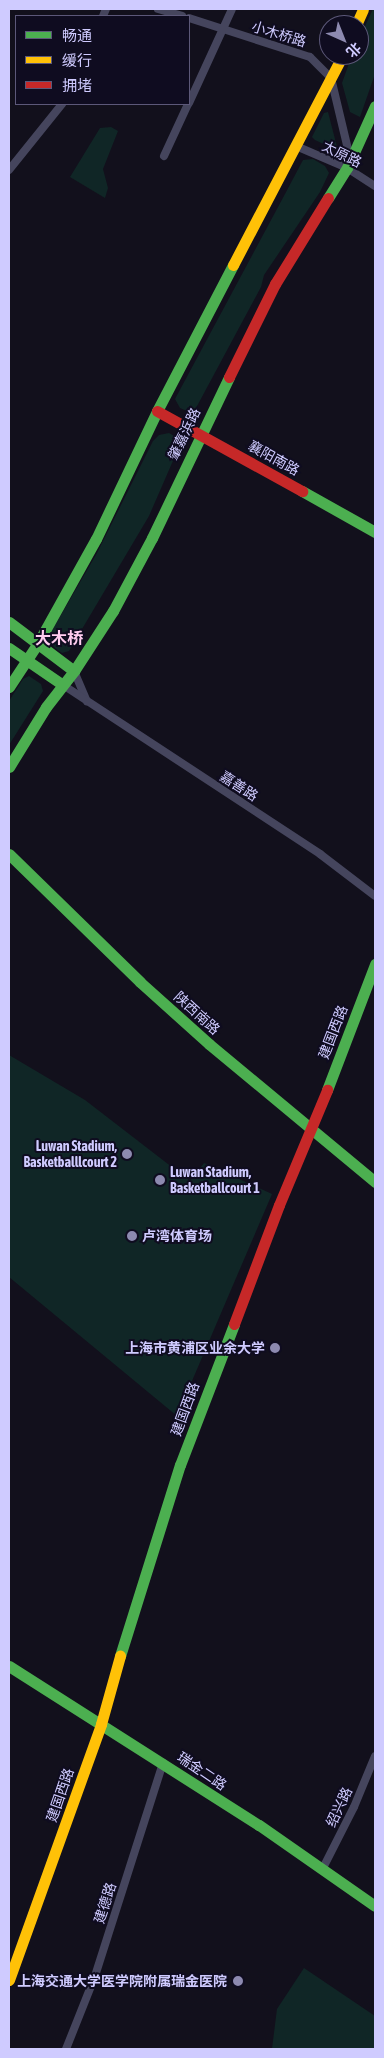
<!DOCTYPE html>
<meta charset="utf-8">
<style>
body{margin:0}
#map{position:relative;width:384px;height:2058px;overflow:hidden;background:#12101c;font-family:"Asap Condensed","Noto Sans SC",sans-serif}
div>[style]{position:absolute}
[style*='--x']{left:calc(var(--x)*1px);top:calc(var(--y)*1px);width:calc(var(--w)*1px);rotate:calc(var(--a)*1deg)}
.green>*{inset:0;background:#102626}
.street>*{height:8px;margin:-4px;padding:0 4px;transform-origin:4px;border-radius:4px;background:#45455d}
.fast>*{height:11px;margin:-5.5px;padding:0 5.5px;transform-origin:5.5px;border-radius:5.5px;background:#4caf50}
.slow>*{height:11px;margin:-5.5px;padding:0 5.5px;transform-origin:5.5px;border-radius:5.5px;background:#ffc107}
.jam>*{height:11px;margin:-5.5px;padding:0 5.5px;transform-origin:5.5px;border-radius:5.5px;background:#c62828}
.dots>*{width:14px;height:14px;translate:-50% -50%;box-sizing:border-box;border:2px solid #0f0c20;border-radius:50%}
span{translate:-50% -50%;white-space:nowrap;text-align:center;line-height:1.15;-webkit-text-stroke:4px #0f0c20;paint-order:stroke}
.street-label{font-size:14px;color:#cfcbff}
.poi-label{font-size:14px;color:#cfcbff;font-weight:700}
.right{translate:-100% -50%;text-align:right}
.left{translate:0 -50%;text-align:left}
.quarter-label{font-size:16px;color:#ffcdef;font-weight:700}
.frame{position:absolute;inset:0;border:10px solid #cfcbff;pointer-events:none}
.legend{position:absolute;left:15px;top:15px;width:175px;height:90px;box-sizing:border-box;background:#0f0c20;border:1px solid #5c5879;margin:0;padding:6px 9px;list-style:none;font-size:15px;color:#cfcbff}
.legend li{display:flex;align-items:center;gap:10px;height:25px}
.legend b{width:25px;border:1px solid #5c5879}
.north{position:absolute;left:319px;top:15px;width:50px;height:50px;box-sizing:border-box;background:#0f0c20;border:1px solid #5c5879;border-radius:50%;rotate:136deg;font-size:14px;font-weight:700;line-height:20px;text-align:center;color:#cfcbff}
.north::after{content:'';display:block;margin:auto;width:18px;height:22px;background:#8d8ab0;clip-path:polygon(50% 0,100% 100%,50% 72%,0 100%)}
</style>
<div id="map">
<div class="green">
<i style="clip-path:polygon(373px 9px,375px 9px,375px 74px,360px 117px,350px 112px,342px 83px,352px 55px,359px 55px,359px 39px)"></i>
<i style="clip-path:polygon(328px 112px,337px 147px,334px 149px,315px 140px,312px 137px,324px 113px)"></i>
<i style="clip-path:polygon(111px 127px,118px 131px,103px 169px,108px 188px,105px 198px,70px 177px,100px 128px)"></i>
<i style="clip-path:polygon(313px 159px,325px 166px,329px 173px,320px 192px,264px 275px,261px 287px,196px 408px,187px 411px,180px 408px,175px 399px,285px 194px,303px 160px)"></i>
<i style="clip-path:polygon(169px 433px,176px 437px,179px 447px,149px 516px,69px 651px,62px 653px,55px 648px,47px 639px,97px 553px,153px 441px,159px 435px)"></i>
<i style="clip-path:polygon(29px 676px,41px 684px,43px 691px,9px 745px,9px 701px,23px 679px)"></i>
<i style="clip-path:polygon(9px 1055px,85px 1100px,190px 1181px,204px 1163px,272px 1194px,177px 1416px,9px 1277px)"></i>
<i style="clip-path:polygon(304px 1968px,375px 2016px,375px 2049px,272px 2049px,277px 2009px)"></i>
</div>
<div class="street">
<i style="--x:158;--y:9;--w:25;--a:16"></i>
<i style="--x:103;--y:16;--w:8;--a:-67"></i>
<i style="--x:189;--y:18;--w:127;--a:17.9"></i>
<i style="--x:310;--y:57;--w:30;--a:45"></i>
<i style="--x:331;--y:78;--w:82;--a:76.6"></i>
<i style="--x:189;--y:103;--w:103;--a:-65.4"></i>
<i style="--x:296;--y:146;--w:56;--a:23.3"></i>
<i style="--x:347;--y:168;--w:33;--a:33"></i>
<i style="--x:164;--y:156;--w:57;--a:-65.2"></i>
<i style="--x:9;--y:170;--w:85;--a:-51.2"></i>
<i style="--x:74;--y:671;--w:33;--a:67"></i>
<i style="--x:63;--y:685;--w:308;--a:33.3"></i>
<i style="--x:320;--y:854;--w:69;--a:37.4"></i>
<i style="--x:323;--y:1868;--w:68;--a:-63.1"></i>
<i style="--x:354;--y:1807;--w:55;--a:-67.6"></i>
<i style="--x:66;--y:2049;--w:79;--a:-68.3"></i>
<i style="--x:95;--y:1976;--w:224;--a:-72.3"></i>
</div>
<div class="fast">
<i style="--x:328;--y:198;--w:36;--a:-58"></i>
<i style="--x:347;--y:168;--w:68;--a:-65.7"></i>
<i style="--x:302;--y:491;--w:84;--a:29.3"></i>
<i style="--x:9;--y:622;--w:81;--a:37"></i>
<i style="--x:9;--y:648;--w:65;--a:34.4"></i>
<i style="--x:9;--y:687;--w:53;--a:-56.6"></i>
<i style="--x:38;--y:643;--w:119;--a:-60.9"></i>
<i style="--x:96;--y:539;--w:142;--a:-64.5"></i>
<i style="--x:157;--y:411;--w:165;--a:-62.5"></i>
<i style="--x:9;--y:767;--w:70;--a:-58.3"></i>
<i style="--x:46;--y:707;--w:46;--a:-52.1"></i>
<i style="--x:74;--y:671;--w:72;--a:-57"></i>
<i style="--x:113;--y:611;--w:83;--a:-61.9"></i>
<i style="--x:152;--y:538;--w:178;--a:-64.4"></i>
<i style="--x:9;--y:854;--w:183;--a:44.3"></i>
<i style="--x:140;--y:982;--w:93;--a:41.9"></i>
<i style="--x:209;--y:1044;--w:216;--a:39.7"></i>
<i style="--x:327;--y:1090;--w:135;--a:-69.1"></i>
<i style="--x:120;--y:1656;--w:200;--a:-72.6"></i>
<i style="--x:180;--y:1465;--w:151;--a:-69"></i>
<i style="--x:9;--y:1666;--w:296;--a:32.5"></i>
<i style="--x:259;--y:1825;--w:141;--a:34.9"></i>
</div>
<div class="slow">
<i style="--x:356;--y:25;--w:17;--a:-66"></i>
<i style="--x:233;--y:265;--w:237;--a:-62.4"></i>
<i style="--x:9;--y:1980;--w:272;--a:-70.2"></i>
<i style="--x:101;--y:1724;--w:71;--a:-74.4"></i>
</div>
<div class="jam">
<i style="--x:229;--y:377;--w:104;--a:-63.7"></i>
<i style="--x:275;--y:284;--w:101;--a:-58.4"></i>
<i style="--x:157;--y:411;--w:166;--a:28.9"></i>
<i style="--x:234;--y:1324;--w:127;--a:-69.3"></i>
<i style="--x:279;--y:1205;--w:125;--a:-67.3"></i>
</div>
<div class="dots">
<i style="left:127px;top:1154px;background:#8d8ab0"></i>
<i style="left:160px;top:1180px;background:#8d8ab0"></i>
<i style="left:132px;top:1236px;background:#8d8ab0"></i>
<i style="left:275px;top:1348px;background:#8d8ab0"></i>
<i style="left:238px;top:1981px;background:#8d8ab0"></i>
</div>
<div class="street-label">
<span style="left:279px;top:34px;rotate:17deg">小木桥路</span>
<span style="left:342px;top:154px;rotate:26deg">太原路</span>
<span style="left:184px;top:434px;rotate:-64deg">肇嘉浜路</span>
<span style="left:274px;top:458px;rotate:29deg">襄阳南路</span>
<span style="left:239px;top:786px;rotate:33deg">嘉善路</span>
<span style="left:197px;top:1013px;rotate:42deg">陕西南路</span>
<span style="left:333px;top:1032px;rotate:-69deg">建国西路</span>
<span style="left:185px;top:1409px;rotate:-70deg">建国西路</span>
<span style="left:202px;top:1771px;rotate:34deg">瑞金二路</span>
<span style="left:60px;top:1795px;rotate:-71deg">建国西路</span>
<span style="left:339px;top:1807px;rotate:-65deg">绍兴路</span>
<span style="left:105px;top:1903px;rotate:-72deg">建德路</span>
</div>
<div class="poi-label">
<span class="right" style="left:117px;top:1154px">Luwan Stadium,<br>Basketballlcourt 2</span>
<span class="left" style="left:170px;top:1180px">Luwan Stadium,<br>Basketballcourt 1</span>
<span class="left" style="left:142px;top:1236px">卢湾体育场</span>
<span class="right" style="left:265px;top:1348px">上海市黄浦区业余大学</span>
<span class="right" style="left:227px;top:1981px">上海交通大学医学院附属瑞金医院</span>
</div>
<div class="quarter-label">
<span style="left:59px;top:638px">大木桥</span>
</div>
<div class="frame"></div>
<ul class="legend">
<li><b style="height:6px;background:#4caf50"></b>畅通</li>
<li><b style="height:6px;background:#ffc107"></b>缓行</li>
<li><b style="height:6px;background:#c62828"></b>拥堵</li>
</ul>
<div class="north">北</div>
</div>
